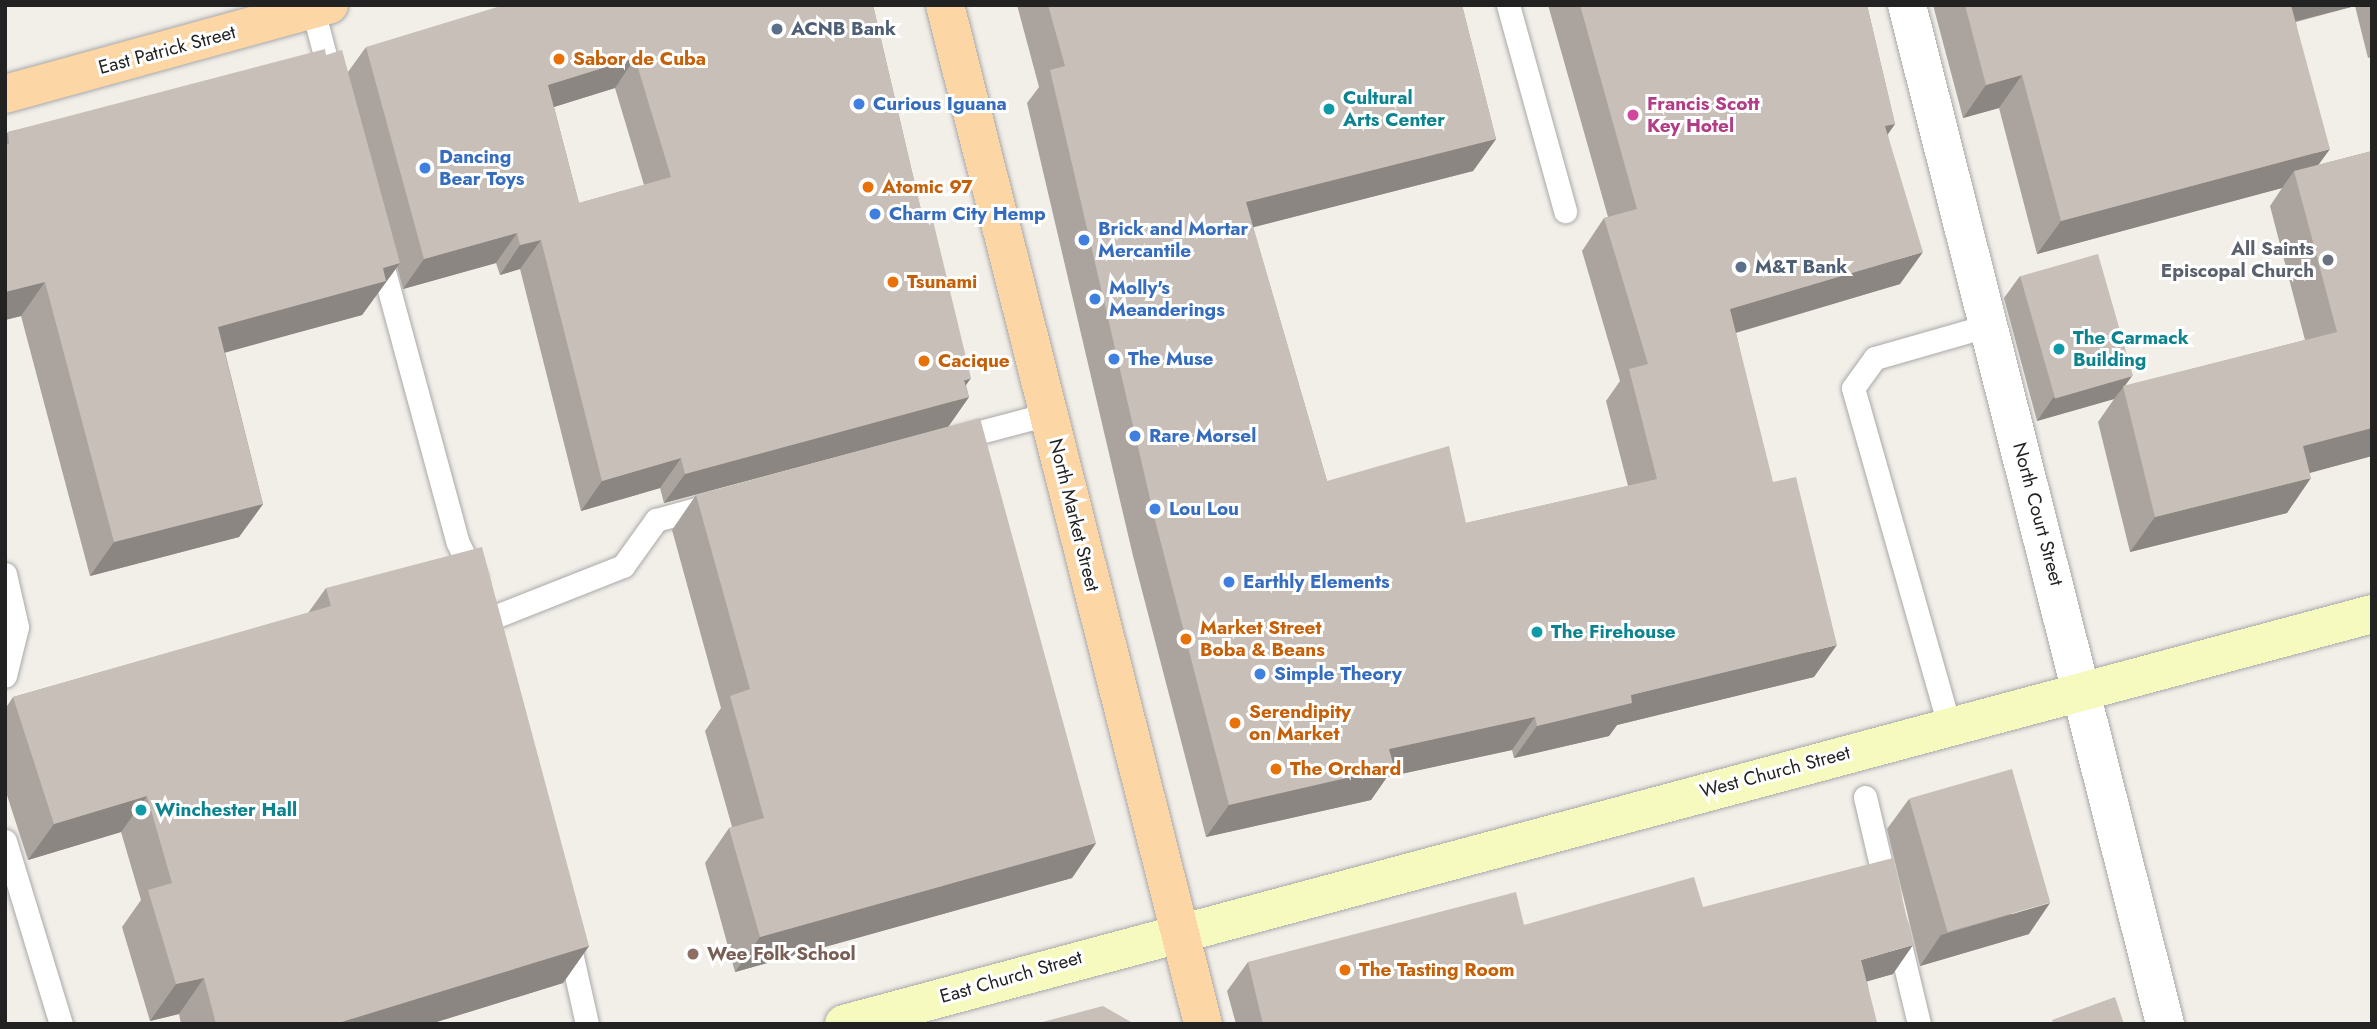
<!DOCTYPE html>
<style>
body{margin:0}
#map{position:relative;width:2377px;height:1029px;overflow:hidden;background:#f2efe9;font-family:Jost,sans-serif}
div>[style]{position:absolute}
[style*='--x']{left:calc(var(--x)*1px);top:calc(var(--y)*1px);width:calc(var(--w)*1px);rotate:calc(var(--a)*1deg)}
.roads{filter:drop-shadow(0 0 2px #a9a9a9) drop-shadow(0 0 2px #a9a9a9)}
.lane>*{height:23px;margin:-11.5px;padding:0 11.5px;transform-origin:11.5px;border-radius:11.5px;background:#fff}
.street>*{height:38px;margin:-19px;padding:0 19px;transform-origin:19px;border-radius:19px;background:#fff}
.secondary>*{height:38px;margin:-19px;padding:0 19px;transform-origin:19px;border-radius:19px;background:#f7fabf}
.primary>*{height:38px;margin:-19px;padding:0 19px;transform-origin:19px;border-radius:19px;background:#fcd6a4}
.wall>*{inset:0;background:#aba49e}
.shaded-wall>*{inset:0;background:#8b8681}
.building>*{inset:0;background:#c7bfb8;transform-origin:0 0}
.dots>*{width:19px;height:19px;translate:-50% -50%;box-sizing:border-box;border:4px solid #fff;border-radius:50%}
span{translate:-50% -50%;white-space:nowrap;text-align:center;line-height:1.15;-webkit-text-stroke:6px #fff;paint-order:stroke}
.service-label{font-size:19px;color:#4e5e75;font-weight:700}
.left{translate:0 -50%;text-align:left}
.street-label{font-size:19px;color:#222}
.food-label{font-size:19px;color:#c56008;font-weight:700}
.culture-label{font-size:19px;color:#0d838f;font-weight:700}
.shop-label{font-size:19px;color:#366cbe;font-weight:700}
.hotel-label{font-size:19px;color:#b23c85;font-weight:700}
.worship-label{font-size:19px;color:#5b616d;font-weight:700}
.right{translate:-100% -50%;text-align:right}
.education-label{font-size:19px;color:#785e54;font-weight:700}
.frame{position:absolute;inset:0;border:7px solid #222;pointer-events:none}
</style>
<div id="map">
<div class="roads">
<div class="lane">
<i style="--x:1508;--y:5;--w:214;--a:74.5"></i>
<i style="--x:313;--y:10;--w:70;--a:75.2"></i>
<i style="--x:379;--y:253;--w:298;--a:74.8"></i>
<i style="--x:457;--y:541;--w:41;--a:64.1"></i>
<i style="--x:954;--y:439;--w:97;--a:-14.9"></i>
<i style="--x:5;--y:574;--w:54;--a:77.2"></i>
<i style="--x:17;--y:627;--w:50;--a:103.8"></i>
<i style="--x:494;--y:617;--w:139;--a:-21.6"></i>
<i style="--x:623;--y:566;--w:57;--a:-54.3"></i>
<i style="--x:656;--y:520;--w:60;--a:-15.4"></i>
<i style="--x:1949;--y:725;--w:350;--a:-105.9"></i>
<i style="--x:1853;--y:388;--w:37;--a:-54"></i>
<i style="--x:1875;--y:358;--w:120;--a:-16"></i>
<i style="--x:1865;--y:797;--w:97;--a:76.8"></i>
<i style="--x:5;--y:841;--w:191;--a:73"></i>
<i style="--x:1896;--y:928;--w:99;--a:76.5"></i>
<i style="--x:568;--y:939;--w:87;--a:77.4"></i>
</div>
<div class="street">
<i style="--x:1907;--y:5;--w:1051;--a:75.79"></i>
</div>
<div class="secondary">
<i style="--x:844;--y:1024;--w:1582;--a:-15.02"></i>
</div>
<div class="primary">
<i style="--x:945;--y:5;--w:1051;--a:75.79"></i>
<i style="--x:5;--y:94;--w:336;--a:-15.4"></i>
</div>
</div>
<div class="wall">
<i style="clip-path:polygon(evenodd,873px 5px,921px 210px,969px 397px,948px 427px,664px 503px,660px 488px,581px 511px,520px 269px,500px 275px,496px 263px,403px 289px,397px 267px,362px 315px,225px 352px,263px 504px,239px 537px,90px 576px,21px 316px,5px 320px,5px 136px,8px 132px,326px 55px,348px 72px,366px 47px,873px 5px,615px 88px,644px 185px,579px 203px,554px 107px,615px 88px)"></i>
<i style="clip-path:polygon(1017px 5px,1462px 5px,1496px 139px,1473px 171px,1253px 227px,1327px 481px,1466px 523px,1628px 486px,1606px 401px,1620px 381px,1582px 251px,1604px 218px,1608px 217px,1548px 5px,1867px 5px,1895px 124px,1888px 134px,1900px 284px,1736px 333px,1814px 677px,1617px 725px,1609px 736px,1514px 758px,1512px 750px,1387px 777px,1371px 800px,1206px 837px,1133px 556px,1027px 103px,1039px 87px)"></i>
<i style="clip-path:polygon(1933px 5px,2372px 5px,2372px 57px,2368px 58px,2355px 6px,2296px 22px,2318px 165px,2372px 151px,2372px 456px,2310px 473px,2287px 513px,2130px 552px,2098px 422px,2114px 399px,2037px 421px,2004px 298px,2020px 276px,2132px 376px,2125px 386px,2305px 340px,2270px 206px,2282px 188px,2037px 254px,1999px 108px,1963px 118px)"></i>
<i style="clip-path:polygon(696px 495px,1096px 843px,1072px 878px,735px 972px,705px 863px,729px 828px,732px 827px,705px 731px,721px 708px,672px 530px)"></i>
<i style="clip-path:polygon(326px 588px,589px 946px,563px 983px,430px 1024px,181px 1024px,179px 1014px,150px 1021px,122px 927px,141px 900px,121px 832px,28px 860px,5px 789px,5px 709px,13px 697px,308px 613px)"></i>
<i style="clip-path:polygon(1909px 799px,2029px 934px,1920px 966px,1887px 829px)"></i>
<i style="clip-path:polygon(1703px 907px,1893px 974px,1867px 981px,1875px 1024px,1236px 1024px,1227px 991px,1248px 962px,1524px 925px)"></i>
</div>
<div class="shaded-wall">
<i style="clip-path:polygon(2282px 5px,2356px 5px,2355px 6px,2265px 29px)"></i>
<i style="clip-path:polygon(635px 58px,615px 88px,528px 115px,548px 85px)"></i>
<i style="clip-path:polygon(2022px 75px,1999px 108px,1963px 118px,1986px 85px)"></i>
<i style="clip-path:polygon(1895px 124px,1872px 156px,1885px 126px)"></i>
<i style="clip-path:polygon(1496px 139px,1473px 171px,1223px 235px,1246px 202px)"></i>
<i style="clip-path:polygon(2330px 149px,2306px 182px,2294px 171px,2282px 188px,2037px 254px,2061px 221px)"></i>
<i style="clip-path:polygon(517px 233px,496px 263px,403px 289px,424px 259px)"></i>
<i style="clip-path:polygon(541px 240px,520px 269px,500px 275px,520px 245px)"></i>
<i style="clip-path:polygon(1923px 252px,1900px 284px,1707px 341px,1730px 309px)"></i>
<i style="clip-path:polygon(400px 263px,362px 315px,195px 361px,218px 327px,383px 268px)"></i>
<i style="clip-path:polygon(45px 282px,21px 316px,5px 320px,5px 292px)"></i>
<i style="clip-path:polygon(2132px 376px,2114px 399px,2037px 421px,2053px 398px)"></i>
<i style="clip-path:polygon(971px 378px,955px 401px,969px 397px,948px 427px,664px 503px,685px 474px)"></i>
<i style="clip-path:polygon(2372px 428px,2372px 456px,2279px 481px,2303px 446px)"></i>
<i style="clip-path:polygon(681px 458px,660px 488px,581px 511px,602px 481px)"></i>
<i style="clip-path:polygon(2311px 478px,2287px 513px,2130px 552px,2155px 517px)"></i>
<i style="clip-path:polygon(263px 504px,239px 537px,90px 576px,114px 542px)"></i>
<i style="clip-path:polygon(1837px 645px,1814px 677px,1617px 725px,1609px 736px,1514px 758px,1537px 726px,1631px 695px)"></i>
<i style="clip-path:polygon(1535px 717px,1512px 750px,1387px 777px,1371px 800px,1206px 837px,1229px 805px,1389px 749px)"></i>
<i style="clip-path:polygon(147px 796px,121px 832px,28px 860px,54px 824px)"></i>
<i style="clip-path:polygon(1096px 843px,1072px 878px,735px 972px,760px 937px)"></i>
<i style="clip-path:polygon(2050px 903px,2029px 934px,1920px 966px,1941px 935px)"></i>
<i style="clip-path:polygon(1913px 945px,1893px 974px,1841px 989px,1861px 960px)"></i>
<i style="clip-path:polygon(589px 946px,563px 983px,430px 1024px,335px 1024px)"></i>
<i style="clip-path:polygon(204px 978px,179px 1014px,150px 1021px,176px 984px)"></i>
</div>
<div class="building">
<i style="clip-path:polygon(evenodd,504px 5px,873px 5px,921px 210px,930px 208px,971px 378px,964px 380px,969px 397px,685px 474px,681px 458px,602px 481px,541px 240px,520px 245px,517px 233px,424px 259px,366px 47px,504px 5px,635px 58px,671px 177px,579px 203px,548px 85px,635px 58px)"></i>
<i style="clip-path:polygon(1048px 5px,1462px 5px,1496px 139px,1246px 202px,1327px 481px,1449px 446px,1466px 523px,1657px 479px,1629px 369px,1648px 364px,1604px 218px,1637px 209px,1580px 5px,1867px 5px,1895px 124px,1885px 126px,1923px 252px,1730px 309px,1773px 482px,1796px 477px,1837px 645px,1631px 695px,1632px 703px,1537px 726px,1535px 717px,1389px 749px,1394px 767px,1229px 805px,1156px 524px,1050px 70px,1065px 66px)"></i>
<i style="clip-path:polygon(1965px 5px,2291px 5px,2330px 149px,2061px 221px,2022px 75px,1986px 85px)"></i>
<i style="clip-path:polygon(325px 49px,326px 55px,342px 50px,400px 263px,383px 268px,386px 281px,218px 327px,263px 504px,114px 542px,45px 282px,5px 292px,5px 145px,9px 144px,8px 132px)"></i>
<i style="clip-path:polygon(2372px 151px,2372px 428px,2303px 446px,2311px 478px,2155px 517px,2123px 386px,2337px 332px,2294px 171px)"></i>
<i style="left:2098px;top:254px;width:127px;height:81px;rotate:74deg"></i>
<i style="clip-path:polygon(980px 418px,1096px 843px,760px 937px,729px 828px,764px 818px,730px 696px,750px 689px,696px 495px)"></i>
<i style="clip-path:polygon(482px 547px,589px 946px,335px 1024px,216px 1024px,204px 978px,176px 984px,148px 890px,172px 883px,147px 796px,54px 824px,13px 697px,331px 606px,326px 588px)"></i>
<i style="left:2012px;top:769px;width:139px;height:107px;rotate:74deg"></i>
<i style="clip-path:polygon(1893px 858px,1913px 945px,1861px 960px,1877px 1022px,1868px 1024px,1263px 1024px,1248px 962px,1516px 892px,1524px 925px,1694px 877px,1703px 907px)"></i>
<i style="clip-path:polygon(2115px 997px,2124px 1024px,2054px 1024px,2052px 1020px)"></i>
<i style="clip-path:polygon(1103px 1006px,1131px 1022px,1132px 1024px,1035px 1024px)"></i>
</div>
<div class="dots">
<i style="left:777px;top:29px;background:#5c6f8a"></i>
<i style="left:559px;top:59px;background:#e8710a"></i>
<i style="left:859px;top:104px;background:#3f7fe0"></i>
<i style="left:1329px;top:109px;background:#0f9aa8"></i>
<i style="left:1633px;top:115px;background:#d1479c"></i>
<i style="left:425px;top:168px;background:#3f7fe0"></i>
<i style="left:868px;top:187px;background:#e8710a"></i>
<i style="left:875px;top:214px;background:#3f7fe0"></i>
<i style="left:1084px;top:240px;background:#3f7fe0"></i>
<i style="left:2328px;top:260px;background:#6b7280"></i>
<i style="left:1741px;top:267px;background:#5c6f8a"></i>
<i style="left:893px;top:282px;background:#e8710a"></i>
<i style="left:1095px;top:299px;background:#3f7fe0"></i>
<i style="left:2059px;top:349px;background:#0f9aa8"></i>
<i style="left:1114px;top:359px;background:#3f7fe0"></i>
<i style="left:924px;top:361px;background:#e8710a"></i>
<i style="left:1135px;top:436px;background:#3f7fe0"></i>
<i style="left:1155px;top:509px;background:#3f7fe0"></i>
<i style="left:1229px;top:582px;background:#3f7fe0"></i>
<i style="left:1537px;top:632px;background:#0f9aa8"></i>
<i style="left:1186px;top:639px;background:#e8710a"></i>
<i style="left:1260px;top:674px;background:#3f7fe0"></i>
<i style="left:1235px;top:723px;background:#e8710a"></i>
<i style="left:1276px;top:769px;background:#e8710a"></i>
<i style="left:141px;top:810px;background:#0f9aa8"></i>
<i style="left:693px;top:954px;background:#8d6e63"></i>
<i style="left:1345px;top:970px;background:#e8710a"></i>
</div>
<div class="service-label">
<span class="left" style="left:791px;top:29px">ACNB Bank</span>
<span class="left" style="left:1755px;top:267px">M&amp;T Bank</span>
</div>
<div class="street-label">
<span style="left:167px;top:50px;rotate:-15deg">East Patrick Street</span>
<span style="left:2038px;top:514px;rotate:75deg">North Court Street</span>
<span style="left:1074px;top:515px;rotate:76deg">North Market Street</span>
<span style="left:1775px;top:772px;rotate:-15deg">West Church Street</span>
<span style="left:1011px;top:977px;rotate:-16deg">East Church Street</span>
</div>
<div class="food-label">
<span class="left" style="left:573px;top:59px">Sabor de Cuba</span>
<span class="left" style="left:882px;top:187px">Atomic 97</span>
<span class="left" style="left:907px;top:282px">Tsunami</span>
<span class="left" style="left:938px;top:361px">Cacique</span>
<span class="left" style="left:1200px;top:639px">Market Street<br>Boba &amp; Beans</span>
<span class="left" style="left:1249px;top:723px">Serendipity<br>on Market</span>
<span class="left" style="left:1290px;top:769px">The Orchard</span>
<span class="left" style="left:1359px;top:970px">The Tasting Room</span>
</div>
<div class="culture-label">
<span class="left" style="left:1343px;top:109px">Cultural<br>Arts Center</span>
<span class="left" style="left:2073px;top:349px">The Carmack<br>Building</span>
<span class="left" style="left:1551px;top:632px">The Firehouse</span>
<span class="left" style="left:155px;top:810px">Winchester Hall</span>
</div>
<div class="shop-label">
<span class="left" style="left:873px;top:104px">Curious Iguana</span>
<span class="left" style="left:439px;top:168px">Dancing<br>Bear Toys</span>
<span class="left" style="left:889px;top:214px">Charm City Hemp</span>
<span class="left" style="left:1098px;top:240px">Brick and Mortar<br>Mercantile</span>
<span class="left" style="left:1109px;top:299px">Molly's<br>Meanderings</span>
<span class="left" style="left:1128px;top:359px">The Muse</span>
<span class="left" style="left:1149px;top:436px">Rare Morsel</span>
<span class="left" style="left:1169px;top:509px">Lou Lou</span>
<span class="left" style="left:1243px;top:582px">Earthly Elements</span>
<span class="left" style="left:1274px;top:674px">Simple Theory</span>
</div>
<div class="hotel-label">
<span class="left" style="left:1647px;top:115px">Francis Scott<br>Key Hotel</span>
</div>
<div class="worship-label">
<span class="right" style="left:2314px;top:260px">All Saints<br>Episcopal Church</span>
</div>
<div class="education-label">
<span class="left" style="left:707px;top:954px">Wee Folk School</span>
</div>
<div class="frame"></div>
</div>
